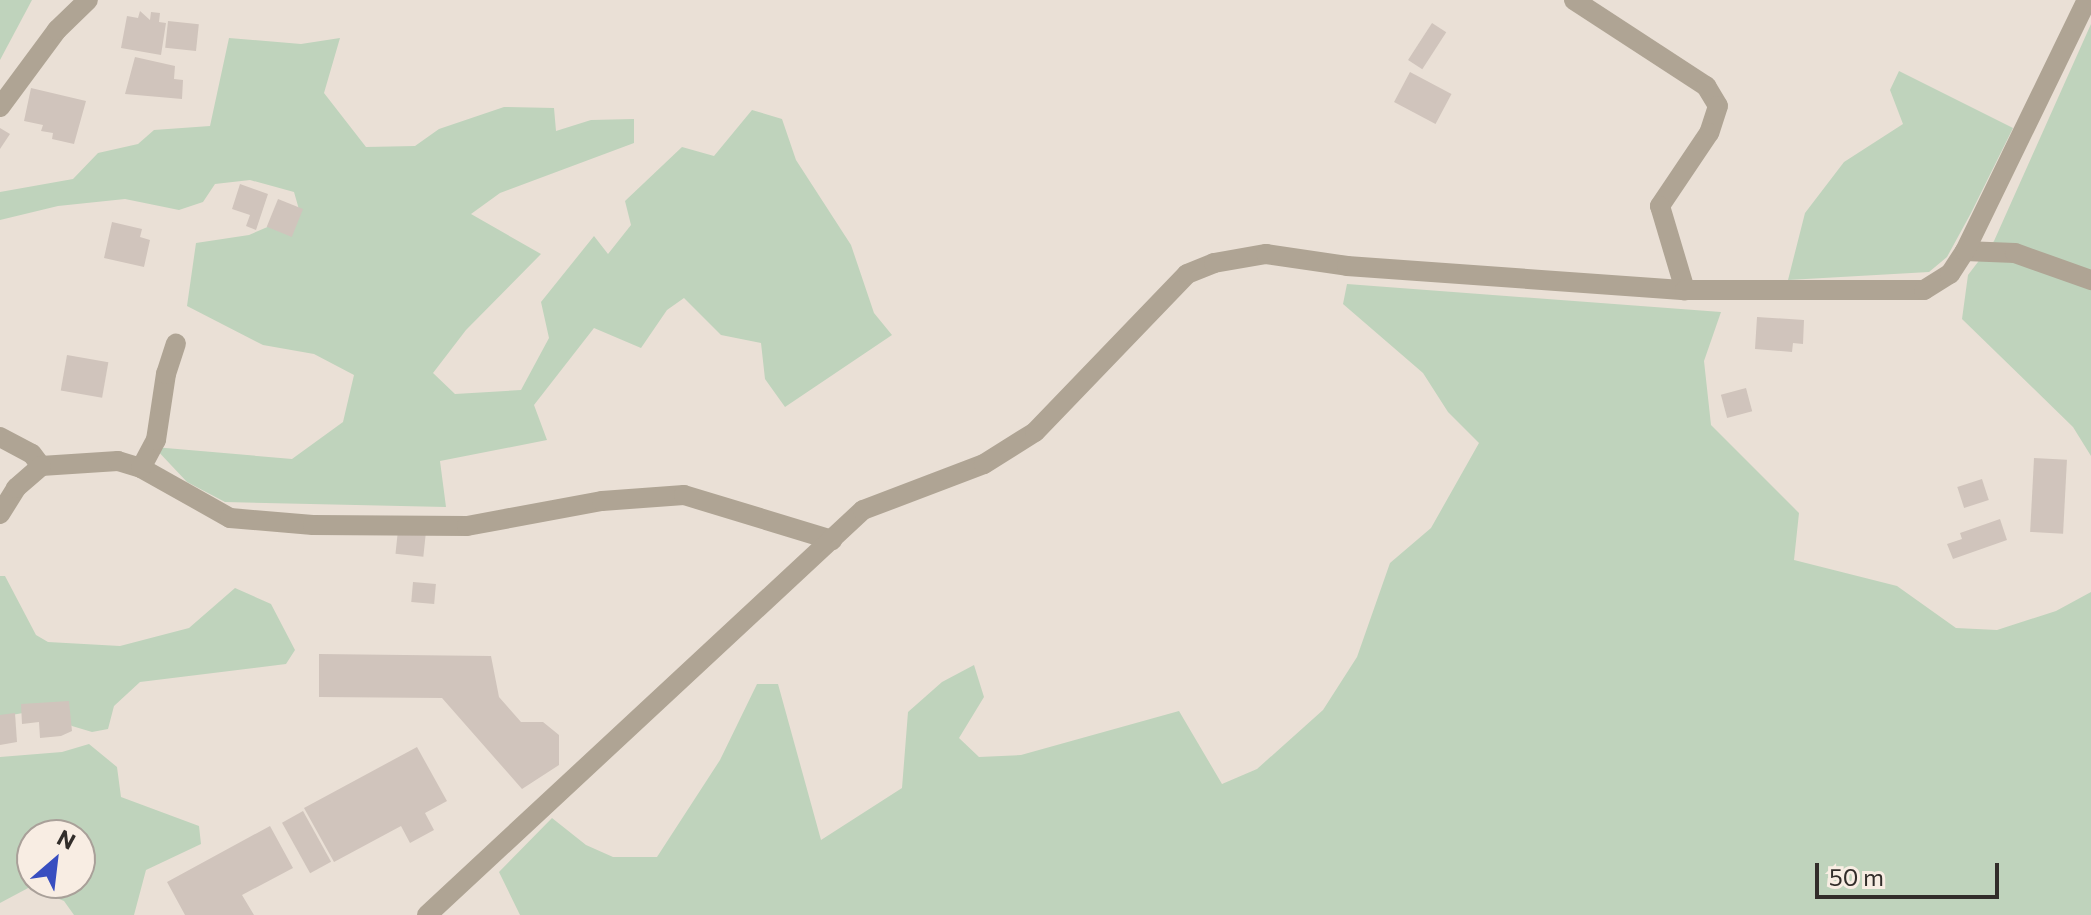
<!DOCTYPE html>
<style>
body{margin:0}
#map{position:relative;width:2091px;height:915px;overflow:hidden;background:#eae0d6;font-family:Commissioner,sans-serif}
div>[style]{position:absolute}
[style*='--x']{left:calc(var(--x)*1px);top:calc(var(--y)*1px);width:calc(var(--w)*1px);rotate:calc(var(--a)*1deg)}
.green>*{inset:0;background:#bfd3bc}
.building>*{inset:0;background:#d0c4bc;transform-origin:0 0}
.street>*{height:20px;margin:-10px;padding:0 10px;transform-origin:10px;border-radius:10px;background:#afa494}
span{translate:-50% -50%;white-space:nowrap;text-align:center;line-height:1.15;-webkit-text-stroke:8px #f8ede3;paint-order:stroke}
.north{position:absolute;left:16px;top:819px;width:80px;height:80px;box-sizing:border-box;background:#f8ede3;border:2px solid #a9a099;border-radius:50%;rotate:28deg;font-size:22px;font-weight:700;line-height:32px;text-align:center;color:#322d2a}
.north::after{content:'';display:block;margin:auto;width:28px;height:36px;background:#384ec0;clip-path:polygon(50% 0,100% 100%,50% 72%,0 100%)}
.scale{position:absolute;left:1815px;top:863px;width:184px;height:36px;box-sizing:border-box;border:4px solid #322d2a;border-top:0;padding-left:10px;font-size:24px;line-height:28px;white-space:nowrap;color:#322d2a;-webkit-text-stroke:6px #f8ede3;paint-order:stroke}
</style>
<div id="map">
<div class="green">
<i style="clip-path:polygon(0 0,32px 0,0 60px)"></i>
<i style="clip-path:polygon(2091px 24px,2091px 456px,2073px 427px,1962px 319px,1968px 275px,1994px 241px)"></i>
<i style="clip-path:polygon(229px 38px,301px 44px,340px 38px,324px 93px,366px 147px,415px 146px,439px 129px,504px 107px,554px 108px,556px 131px,591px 120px,634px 119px,634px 143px,500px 193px,471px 214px,541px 254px,466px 330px,433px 373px,455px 394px,521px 390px,549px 338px,541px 302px,594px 236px,608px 254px,631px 225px,625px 201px,682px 147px,714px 156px,752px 110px,782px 119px,796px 160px,851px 245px,874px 313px,892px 335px,785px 407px,765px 379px,761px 343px,721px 335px,684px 298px,667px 310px,641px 348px,594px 328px,534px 405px,547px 440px,440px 461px,446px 507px,225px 502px,187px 482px,154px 447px,292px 459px,343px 422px,354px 375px,314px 354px,263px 345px,187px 306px,196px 243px,249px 235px,300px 213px,294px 192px,250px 180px,215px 184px,203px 202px,179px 210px,125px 199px,58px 206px,0 220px,0 192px,73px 179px,98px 153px,138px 144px,154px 130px,210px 126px)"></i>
<i style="clip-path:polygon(1899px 71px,2013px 128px,1971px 213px,1947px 257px,1929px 272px,1788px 280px,1805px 213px,1844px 162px,1903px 124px,1890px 90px)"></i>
<i style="clip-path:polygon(1347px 284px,1721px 312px,1704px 361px,1711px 425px,1799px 513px,1794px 560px,1897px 586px,1956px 628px,1997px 630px,2056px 611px,2091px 592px,2091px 915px,520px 915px,499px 872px,552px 818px,586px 845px,613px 857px,657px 857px,720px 760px,757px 684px,778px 684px,821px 840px,902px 788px,908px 712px,942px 682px,974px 665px,984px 697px,959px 738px,979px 757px,1021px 755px,1179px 711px,1222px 784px,1257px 769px,1323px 710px,1357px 657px,1390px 563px,1431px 528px,1479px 443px,1448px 412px,1423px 373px,1343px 304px)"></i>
<i style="clip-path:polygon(0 576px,5px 576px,36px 635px,48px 642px,120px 646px,189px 628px,235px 588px,271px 604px,295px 650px,286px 664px,140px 682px,114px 706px,108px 729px,92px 732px,72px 726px,46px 709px,0 717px)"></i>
<i style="clip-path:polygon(evenodd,89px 744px,117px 767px,121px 797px,199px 826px,201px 844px,146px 870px,134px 915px,74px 915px,64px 901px,30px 887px,0 903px,0 757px,62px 752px,89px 744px,32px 835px,80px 835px,80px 883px,32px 883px,32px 835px)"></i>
</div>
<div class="building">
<i style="clip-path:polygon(140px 11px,150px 20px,151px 12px,160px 13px,159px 22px,166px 23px,161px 55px,121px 48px,127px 16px,138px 18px)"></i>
<i style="left:168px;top:21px;width:31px;height:27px;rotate:6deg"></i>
<i style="left:1432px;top:23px;width:17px;height:44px;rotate:33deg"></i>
<i style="clip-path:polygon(135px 57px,175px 66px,174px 79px,183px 80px,182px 99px,125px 94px)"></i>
<i style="left:1410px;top:72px;width:47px;height:34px;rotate:28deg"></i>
<i style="clip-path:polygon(31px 88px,86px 101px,74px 144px,52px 139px,53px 133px,41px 131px,43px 125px,24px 121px)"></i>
<i style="clip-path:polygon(0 128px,10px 134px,0 149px)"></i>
<i style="clip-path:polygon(240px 184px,268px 194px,256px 230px,246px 226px,250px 215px,232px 209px)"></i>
<i style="left:278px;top:199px;width:27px;height:30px;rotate:22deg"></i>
<i style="clip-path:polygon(112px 222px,142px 229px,140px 237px,150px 240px,144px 267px,104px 258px)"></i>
<i style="clip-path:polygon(1757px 317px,1804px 320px,1803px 344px,1793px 343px,1792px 352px,1755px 349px)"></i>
<i style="left:67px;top:355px;width:42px;height:36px;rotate:10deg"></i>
<i style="left:1746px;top:388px;width:24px;height:26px;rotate:75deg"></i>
<i style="left:2034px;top:458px;width:33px;height:74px;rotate:3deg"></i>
<i style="left:1982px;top:479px;width:22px;height:26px;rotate:72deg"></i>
<i style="clip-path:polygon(2000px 519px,2007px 540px,1953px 559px,1947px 544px,1962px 539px,1960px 533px)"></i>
<i style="left:398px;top:530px;width:28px;height:24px;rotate:6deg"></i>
<i style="left:413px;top:582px;width:23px;height:20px;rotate:5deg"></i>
<i style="clip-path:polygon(319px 654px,491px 656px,499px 697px,521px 722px,543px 722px,559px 735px,559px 765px,522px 789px,442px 698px,319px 697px)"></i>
<i style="clip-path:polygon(69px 701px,72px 731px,61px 736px,40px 738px,39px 722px,22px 724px,21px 704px)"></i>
<i style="clip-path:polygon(15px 713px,17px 742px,0 745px,0 715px)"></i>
<i style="clip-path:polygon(417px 747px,447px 801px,425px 813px,434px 830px,410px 843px,401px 826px,334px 862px,304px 808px)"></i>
<i style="left:303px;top:811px;width:58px;height:24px;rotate:61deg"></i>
<i style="clip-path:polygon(270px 826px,293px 868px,242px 895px,254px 915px,185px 915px,167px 882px)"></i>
</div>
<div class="street">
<i style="--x:1574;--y:0;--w:158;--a:33.1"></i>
<i style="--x:1706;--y:86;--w:23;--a:59"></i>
<i style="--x:1718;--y:106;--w:28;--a:108"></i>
<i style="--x:1709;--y:133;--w:88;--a:123.9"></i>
<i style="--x:1660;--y:206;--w:88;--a:73.4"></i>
<i style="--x:0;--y:107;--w:96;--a:-53.5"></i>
<i style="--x:57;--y:30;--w:43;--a:-44.1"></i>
<i style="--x:1965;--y:251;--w:50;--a:2.3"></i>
<i style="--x:2015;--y:253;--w:81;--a:19.6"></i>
<i style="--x:0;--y:437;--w:36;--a:28"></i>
<i style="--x:32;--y:454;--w:15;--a:53"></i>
<i style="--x:41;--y:466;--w:77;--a:-3.7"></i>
<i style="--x:118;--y:461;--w:24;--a:17"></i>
<i style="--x:141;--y:468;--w:102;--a:29.3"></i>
<i style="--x:230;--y:518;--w:83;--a:4.8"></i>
<i style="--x:313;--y:525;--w:154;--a:0.4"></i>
<i style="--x:467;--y:526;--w:137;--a:-10.5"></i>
<i style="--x:602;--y:501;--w:82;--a:-4.2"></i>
<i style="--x:684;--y:495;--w:155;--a:16.9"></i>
<i style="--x:141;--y:468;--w:32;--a:-62"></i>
<i style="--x:156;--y:440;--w:67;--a:-81.4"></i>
<i style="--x:166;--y:374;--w:32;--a:-72"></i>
<i style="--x:0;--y:514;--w:31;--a:-58"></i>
<i style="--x:16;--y:488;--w:33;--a:-41"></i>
<i style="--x:427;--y:915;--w:595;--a:-42.89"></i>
<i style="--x:863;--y:510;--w:129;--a:-20.8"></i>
<i style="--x:984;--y:464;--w:60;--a:-32.1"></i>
<i style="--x:1035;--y:432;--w:219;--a:-46.1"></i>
<i style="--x:1187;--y:274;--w:29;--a:-22"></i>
<i style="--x:1214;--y:263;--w:53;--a:-9.8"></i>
<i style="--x:1266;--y:254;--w:82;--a:8.4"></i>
<i style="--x:1347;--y:266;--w:339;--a:4.1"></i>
<i style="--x:1685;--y:290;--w:239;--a:0"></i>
<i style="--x:1924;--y:290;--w:31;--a:-32"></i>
<i style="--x:1950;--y:274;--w:27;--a:-57"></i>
<i style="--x:1965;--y:251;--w:279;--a:-64.1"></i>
</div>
<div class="north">N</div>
<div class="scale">50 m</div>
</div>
